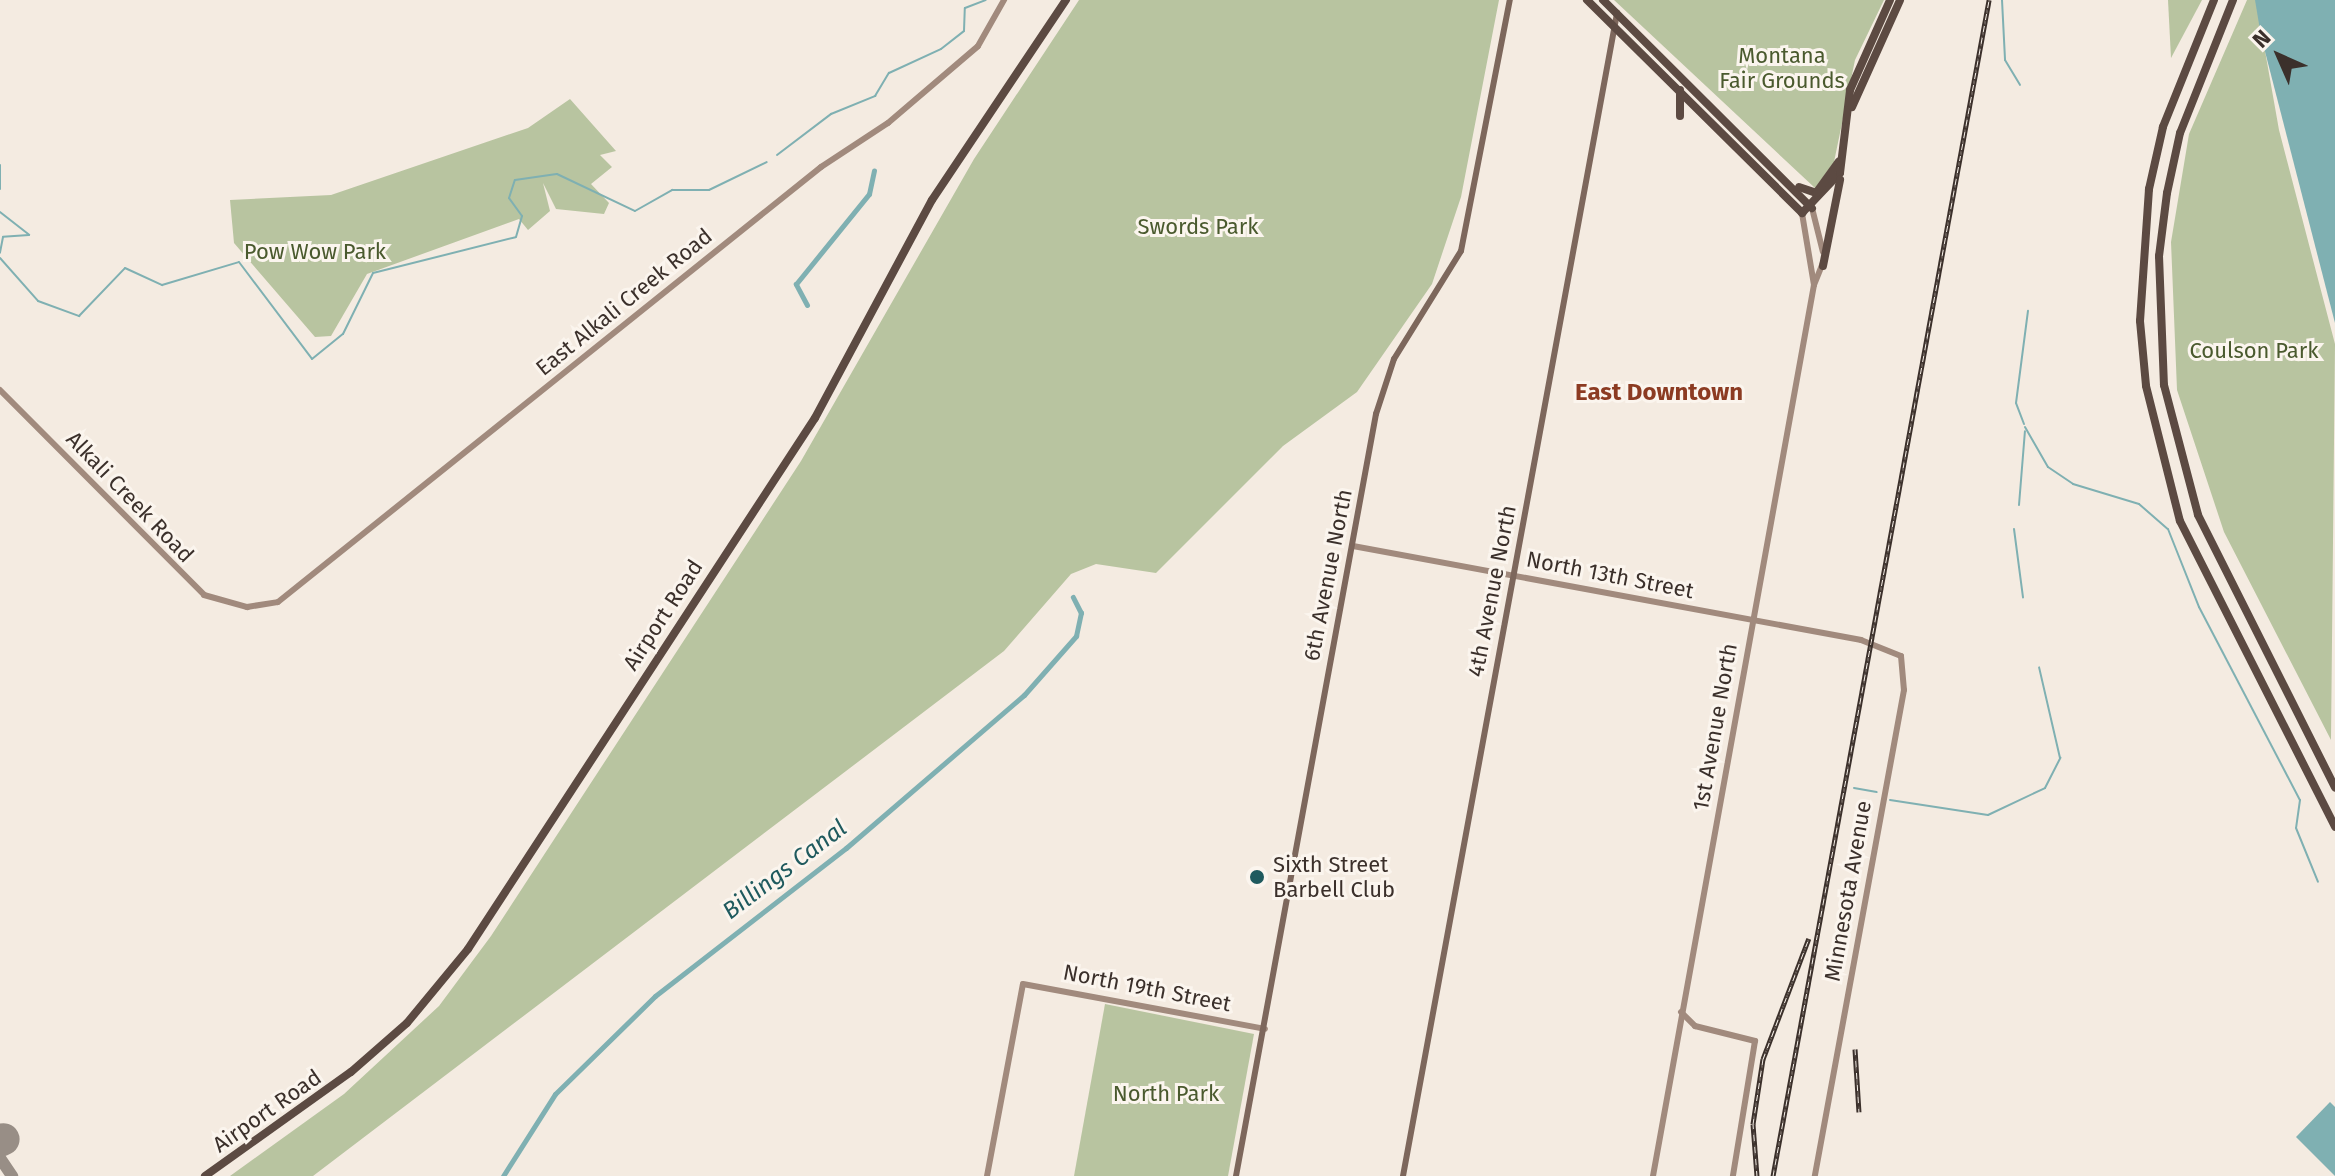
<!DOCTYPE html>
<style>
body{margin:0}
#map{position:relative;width:2335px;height:1176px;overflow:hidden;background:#f4ebe1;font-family:"Fira Sans",sans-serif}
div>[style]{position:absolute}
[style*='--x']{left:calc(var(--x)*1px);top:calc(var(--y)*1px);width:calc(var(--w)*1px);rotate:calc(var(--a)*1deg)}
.green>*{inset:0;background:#b8c4a0}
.water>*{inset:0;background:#7fb0b2}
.stream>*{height:2px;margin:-1px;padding:0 1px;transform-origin:1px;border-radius:1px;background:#7fb0b2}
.canal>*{height:5px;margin:-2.5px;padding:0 2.5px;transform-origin:2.5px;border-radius:2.5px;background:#7fb0b2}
.taxiway>*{height:12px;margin:-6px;padding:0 6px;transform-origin:6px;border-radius:6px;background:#988e86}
.runway>*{height:32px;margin:-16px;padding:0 16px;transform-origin:16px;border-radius:16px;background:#988e86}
.secondary>*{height:6px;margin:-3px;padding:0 3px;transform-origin:3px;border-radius:3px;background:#a18a7d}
.primary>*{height:6px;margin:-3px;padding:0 3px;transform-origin:3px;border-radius:3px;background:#7d675c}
.highway>*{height:8px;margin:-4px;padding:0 4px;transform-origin:4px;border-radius:4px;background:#5c4a42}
.rail>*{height:5px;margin-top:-2.5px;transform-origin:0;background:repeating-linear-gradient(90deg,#fbf5ee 0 6px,#3b302b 0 12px);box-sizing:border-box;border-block:2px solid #3b302b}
.dots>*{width:22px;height:22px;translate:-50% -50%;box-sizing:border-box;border:4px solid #fbf5ee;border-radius:50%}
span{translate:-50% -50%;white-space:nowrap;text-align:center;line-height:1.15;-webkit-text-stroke:6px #fbf5ee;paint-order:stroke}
.park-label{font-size:22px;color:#4a5a2e}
.street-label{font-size:22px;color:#3b302b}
.poi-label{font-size:22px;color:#3b302b}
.left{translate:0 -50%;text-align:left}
.neighbourhood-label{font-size:24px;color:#8c3b22;font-weight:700}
.water-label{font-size:24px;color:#1f5a5e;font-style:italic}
.north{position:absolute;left:2239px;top:16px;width:80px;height:80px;-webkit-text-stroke:6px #fbf5ee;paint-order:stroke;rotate:315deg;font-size:22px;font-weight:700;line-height:32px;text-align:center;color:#3b302b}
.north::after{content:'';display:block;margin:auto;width:28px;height:36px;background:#3b302b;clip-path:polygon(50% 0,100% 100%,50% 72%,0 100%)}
</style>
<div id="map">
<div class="green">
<i style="clip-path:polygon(1079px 0,1499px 0,1461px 197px,1432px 284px,1357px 392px,1283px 446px,1156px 573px,1096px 564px,1071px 574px,1004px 651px,313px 1176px,230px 1176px,344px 1094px,439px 1006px,491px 936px,801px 461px,974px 159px)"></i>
<i style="clip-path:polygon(1614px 0,1884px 0,1855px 60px,1834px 162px,1815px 188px)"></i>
<i style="clip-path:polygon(2168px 0,2202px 0,2171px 58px)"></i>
<i style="clip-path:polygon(2247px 0,2256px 0,2279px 130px,2335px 344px,2331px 740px,2224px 532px,2177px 390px,2171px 242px,2189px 134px)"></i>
<i style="clip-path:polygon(570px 99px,616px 151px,600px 155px,612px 167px,591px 184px,609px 203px,604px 214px,556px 209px,543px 183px,550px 211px,528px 230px,519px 219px,367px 274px,331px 336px,315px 337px,234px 243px,230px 200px,331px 195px,528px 128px)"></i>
<i style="clip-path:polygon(1105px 1004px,1254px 1034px,1228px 1176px,1074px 1176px)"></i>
</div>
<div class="water">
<i style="clip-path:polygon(2255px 0,2335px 0,2335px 323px,2261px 36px)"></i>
<i style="clip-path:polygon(2330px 1102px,2335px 1107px,2335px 1176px,2296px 1137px)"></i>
</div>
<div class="stream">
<i style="--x:2002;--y:0;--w:60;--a:87.1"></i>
<i style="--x:2005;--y:60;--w:29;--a:59"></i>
<i style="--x:777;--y:155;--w:68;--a:-37.2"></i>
<i style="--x:831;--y:114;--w:48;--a:-22.2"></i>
<i style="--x:875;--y:96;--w:27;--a:-59"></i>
<i style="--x:889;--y:73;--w:57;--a:-24.8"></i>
<i style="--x:941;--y:49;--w:29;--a:-38"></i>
<i style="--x:964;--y:31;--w:23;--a:-88"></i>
<i style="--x:965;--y:8;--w:22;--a:-21"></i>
<i style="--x:0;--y:165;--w:24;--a:90"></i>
<i style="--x:0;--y:212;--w:37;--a:38"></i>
<i style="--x:29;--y:235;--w:26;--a:176"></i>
<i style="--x:3;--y:237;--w:16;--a:101"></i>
<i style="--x:0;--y:258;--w:57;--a:48.5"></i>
<i style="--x:38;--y:301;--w:44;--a:20.1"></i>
<i style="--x:79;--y:316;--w:66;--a:-46.2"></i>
<i style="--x:125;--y:268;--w:41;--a:24.7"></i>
<i style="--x:162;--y:285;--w:80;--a:-16.6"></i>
<i style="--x:239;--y:262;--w:121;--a:53"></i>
<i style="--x:312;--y:359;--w:40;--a:-39"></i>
<i style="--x:343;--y:334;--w:68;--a:-63.8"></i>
<i style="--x:373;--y:273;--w:147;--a:-14.1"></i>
<i style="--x:516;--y:237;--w:22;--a:-74"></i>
<i style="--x:522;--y:216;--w:22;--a:-126"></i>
<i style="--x:509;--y:198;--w:19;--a:-72"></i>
<i style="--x:515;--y:180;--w:42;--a:-8.1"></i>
<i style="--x:557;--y:174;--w:86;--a:25.4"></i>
<i style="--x:635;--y:211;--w:43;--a:-29.6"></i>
<i style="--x:672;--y:190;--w:37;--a:0"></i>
<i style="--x:709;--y:190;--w:64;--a:-25.8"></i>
<i style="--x:2024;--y:424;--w:22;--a:-111"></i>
<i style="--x:2016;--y:403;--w:93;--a:-82.6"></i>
<i style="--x:2025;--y:427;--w:46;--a:60.1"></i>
<i style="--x:2048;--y:467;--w:30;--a:34"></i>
<i style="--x:2073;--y:484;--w:69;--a:16.9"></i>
<i style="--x:2139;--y:504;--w:38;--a:41"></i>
<i style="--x:2168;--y:529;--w:84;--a:68.3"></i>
<i style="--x:2199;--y:607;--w:218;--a:62.4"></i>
<i style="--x:2300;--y:800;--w:28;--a:98"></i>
<i style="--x:2296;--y:828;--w:58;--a:67.8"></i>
<i style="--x:2019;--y:505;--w:74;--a:-85.4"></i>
<i style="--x:2014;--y:529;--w:69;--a:82.5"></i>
<i style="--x:1854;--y:788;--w:23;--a:10"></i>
<i style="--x:1890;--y:800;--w:99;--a:8.7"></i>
<i style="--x:1988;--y:815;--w:63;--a:-25.3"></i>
<i style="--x:2045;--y:788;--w:34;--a:-63"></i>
<i style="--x:2060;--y:758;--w:93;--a:-103"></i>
</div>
<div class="canal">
<i style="--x:807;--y:305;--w:24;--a:-118"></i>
<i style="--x:796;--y:284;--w:116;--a:-51"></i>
<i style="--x:869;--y:194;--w:24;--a:-78"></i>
<i style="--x:503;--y:1176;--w:97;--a:-57.6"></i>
<i style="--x:555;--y:1094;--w:140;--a:-44.4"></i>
<i style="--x:655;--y:996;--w:242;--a:-37.8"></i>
<i style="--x:846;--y:848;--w:235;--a:-40.7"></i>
<i style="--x:1024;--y:695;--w:79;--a:-48.6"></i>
<i style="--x:1076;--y:636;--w:24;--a:-78"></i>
<i style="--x:1081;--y:613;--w:18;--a:-117"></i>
</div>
<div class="taxiway">
<i style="--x:0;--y:1158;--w:22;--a:56"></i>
</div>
<div class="runway">
<i style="--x:0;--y:1141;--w:4;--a:-27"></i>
</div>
<div class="secondary">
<i style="--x:1812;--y:208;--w:45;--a:76"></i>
<i style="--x:1814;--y:285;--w:24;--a:-68"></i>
<i style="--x:0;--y:390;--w:289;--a:45.1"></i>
<i style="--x:204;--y:595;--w:45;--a:15.6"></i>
<i style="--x:247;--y:607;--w:31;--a:-9"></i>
<i style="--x:278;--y:602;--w:696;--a:-38.7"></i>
<i style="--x:821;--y:167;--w:80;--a:-33.3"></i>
<i style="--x:888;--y:123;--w:118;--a:-40.5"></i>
<i style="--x:978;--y:46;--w:53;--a:-60.5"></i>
<i style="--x:1353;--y:546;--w:517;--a:10.48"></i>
<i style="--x:1861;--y:640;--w:43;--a:21.8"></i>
<i style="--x:1901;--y:656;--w:34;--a:85"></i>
<i style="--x:1904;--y:690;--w:494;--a:100.4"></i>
<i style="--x:1681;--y:1012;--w:20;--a:45"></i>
<i style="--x:1695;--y:1026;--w:62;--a:14"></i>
<i style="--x:1755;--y:1041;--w:137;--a:99.3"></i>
<i style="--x:987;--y:1176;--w:195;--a:-79.4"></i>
<i style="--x:1023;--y:984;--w:246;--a:10.5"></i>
<i style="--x:1653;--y:1176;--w:905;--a:-79.76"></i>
<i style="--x:1814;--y:285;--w:73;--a:-99.5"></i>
</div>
<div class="primary">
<i style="--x:1236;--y:1176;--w:775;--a:-79.59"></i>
<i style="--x:1376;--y:414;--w:58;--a:-71.9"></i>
<i style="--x:1394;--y:359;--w:127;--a:-58.2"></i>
<i style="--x:1461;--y:251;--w:256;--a:-79"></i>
<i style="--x:1403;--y:1176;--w:1183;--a:-79.57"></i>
</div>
<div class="highway">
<i style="--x:1587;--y:0;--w:303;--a:44.7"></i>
<i style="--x:1802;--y:213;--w:55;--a:-46.5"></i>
<i style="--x:1840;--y:173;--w:84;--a:-83.1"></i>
<i style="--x:1850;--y:90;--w:98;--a:-66"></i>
<i style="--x:1603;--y:0;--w:295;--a:44.9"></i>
<i style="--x:2214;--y:0;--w:137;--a:111.9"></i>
<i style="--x:2163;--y:127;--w:64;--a:102.7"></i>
<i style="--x:2149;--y:189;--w:132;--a:93.9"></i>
<i style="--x:2140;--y:321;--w:65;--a:84.7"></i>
<i style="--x:2146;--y:386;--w:139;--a:75.9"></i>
<i style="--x:2180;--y:521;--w:343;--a:63.1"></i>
<i style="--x:2233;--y:0;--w:143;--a:111.7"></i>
<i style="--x:2180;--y:133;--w:61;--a:102.2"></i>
<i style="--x:2167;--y:193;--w:64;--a:97.2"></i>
<i style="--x:2159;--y:256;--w:129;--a:87.8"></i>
<i style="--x:2164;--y:385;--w:134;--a:75.3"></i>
<i style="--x:2198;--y:515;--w:305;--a:63.3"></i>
<i style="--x:1852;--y:107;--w:117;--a:-65.8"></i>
<i style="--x:1680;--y:116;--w:26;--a:-90"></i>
<i style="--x:1799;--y:187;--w:18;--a:19"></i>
<i style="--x:1816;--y:193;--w:39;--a:-54"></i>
<i style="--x:1823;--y:266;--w:88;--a:-78.8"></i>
<i style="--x:205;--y:1176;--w:179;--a:-35.5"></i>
<i style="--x:351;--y:1072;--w:74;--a:-41.2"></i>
<i style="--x:407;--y:1023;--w:96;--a:-50.5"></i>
<i style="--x:468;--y:949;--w:634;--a:-56.84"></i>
<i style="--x:815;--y:418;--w:247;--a:-61.8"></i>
<i style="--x:932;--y:200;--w:241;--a:-56.2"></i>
</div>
<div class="rail">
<i style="--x:1855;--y:1049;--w:63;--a:86.4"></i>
<i style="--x:1757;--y:1176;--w:52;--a:-94.4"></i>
<i style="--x:1753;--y:1124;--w:66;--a:-81.3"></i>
<i style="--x:1763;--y:1059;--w:129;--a:-69.2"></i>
<i style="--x:1773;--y:1176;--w:1196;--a:-79.59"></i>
</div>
<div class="dots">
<i style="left:1257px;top:877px;background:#1f5a5e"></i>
</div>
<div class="park-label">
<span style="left:1782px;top:68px">Montana<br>Fair Grounds</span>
<span style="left:1198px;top:227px">Swords Park</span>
<span style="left:315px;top:252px">Pow Wow Park</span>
<span style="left:2254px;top:351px">Coulson Park</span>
<span style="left:1166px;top:1094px">North Park</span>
</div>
<div class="street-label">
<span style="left:624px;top:302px;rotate:-39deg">East Alkali Creek Road</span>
<span style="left:130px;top:497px;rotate:46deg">Alkali Creek Road</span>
<span style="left:1328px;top:575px;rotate:-79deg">6th Avenue North</span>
<span style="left:1610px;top:575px;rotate:11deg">North 13th Street</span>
<span style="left:1492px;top:591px;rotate:-79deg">4th Avenue North</span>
<span style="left:663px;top:615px;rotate:-57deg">Airport Road</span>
<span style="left:1715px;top:727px;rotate:-80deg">1st Avenue North</span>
<span style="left:1848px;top:891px;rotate:-80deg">Minnesota Avenue</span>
<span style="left:1147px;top:988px;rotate:11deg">North 19th Street</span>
<span style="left:267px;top:1111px;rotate:-35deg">Airport Road</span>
</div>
<div class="poi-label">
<span class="left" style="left:1273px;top:877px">Sixth Street<br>Barbell Club</span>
</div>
<div class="neighbourhood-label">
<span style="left:1659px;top:393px">East Downtown</span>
</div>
<div class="water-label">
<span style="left:785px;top:870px;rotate:-37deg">Billings Canal</span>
</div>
<div class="north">N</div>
</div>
